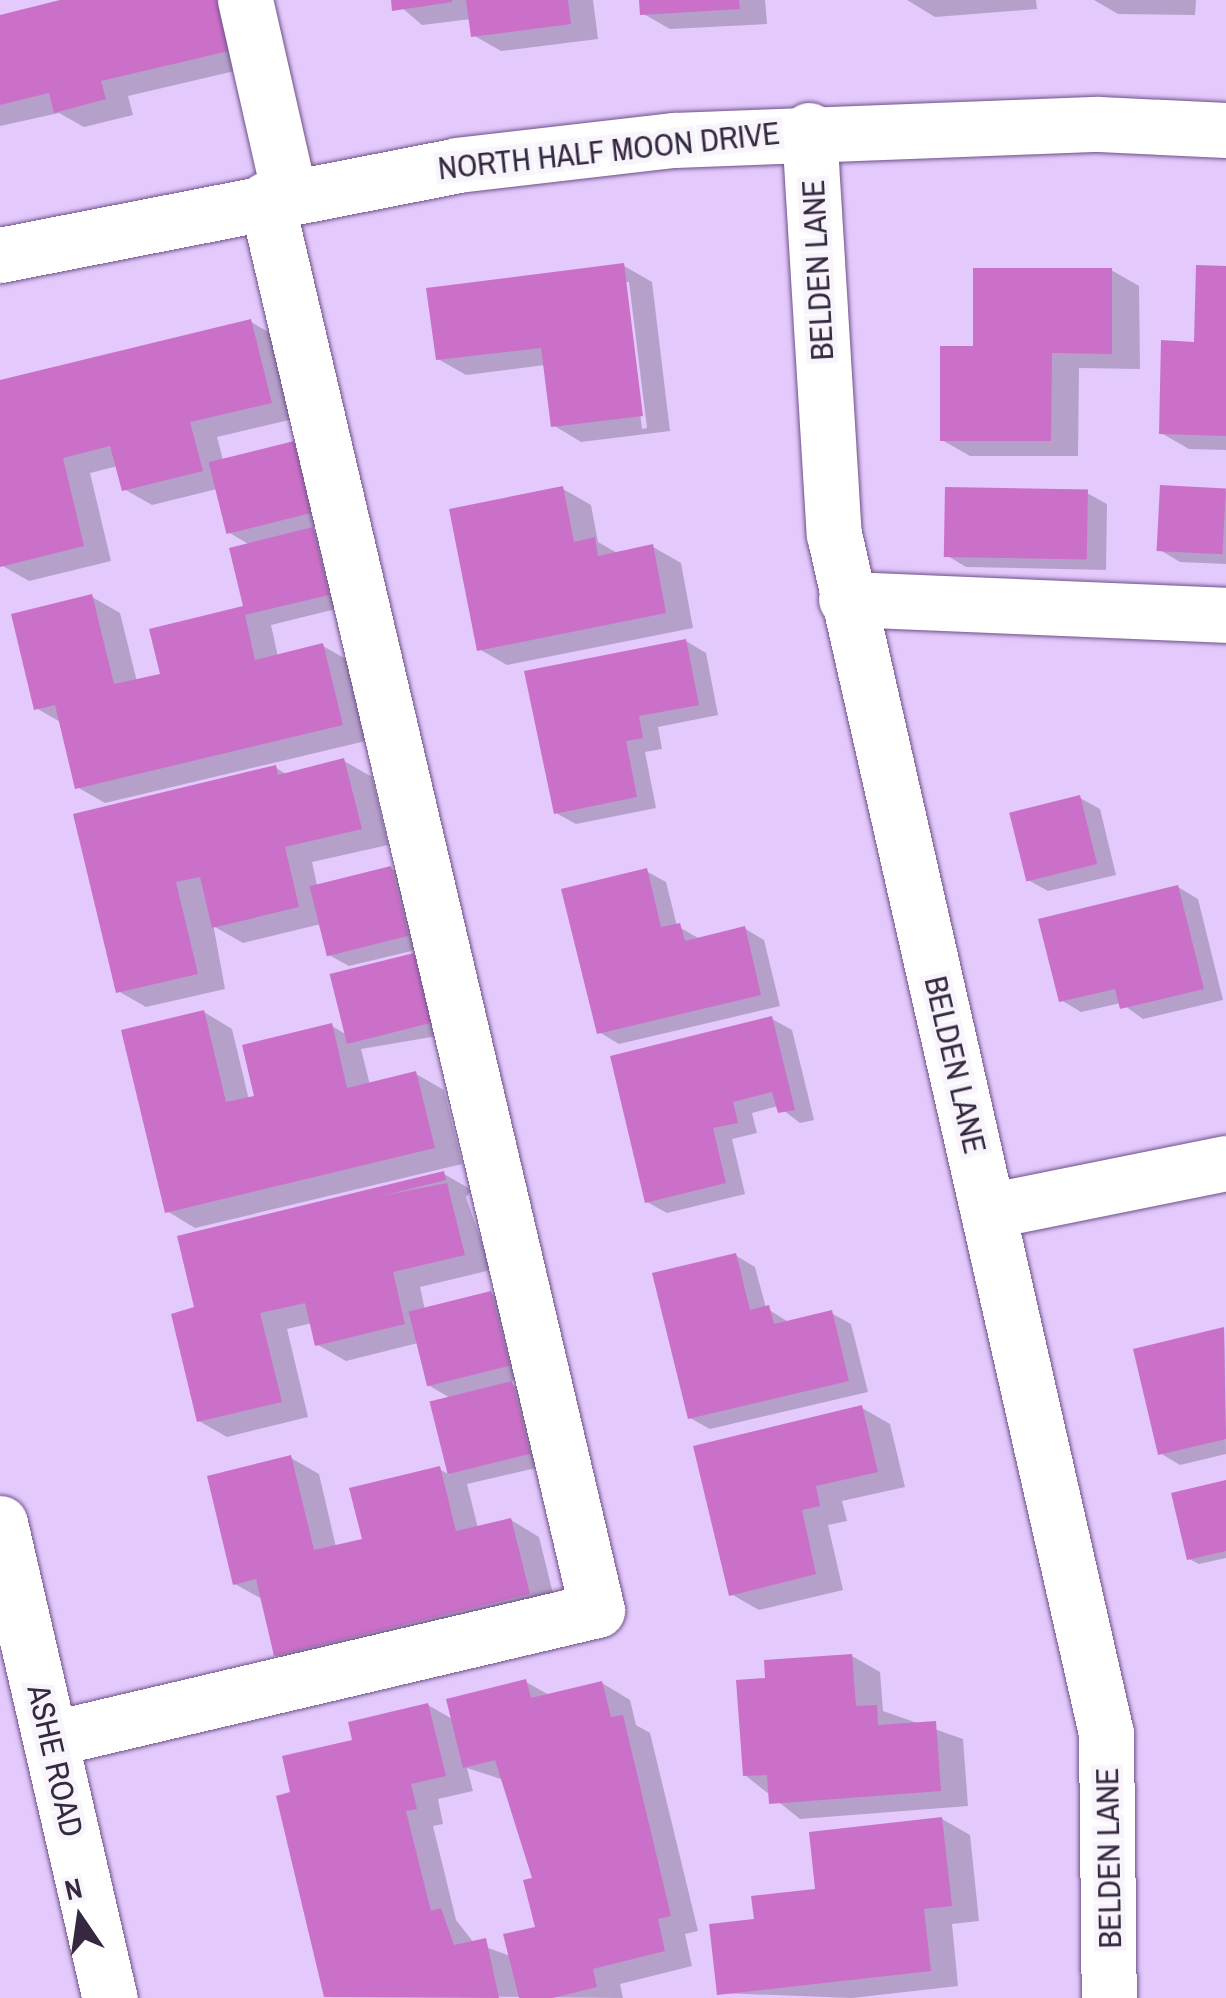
<!DOCTYPE html>
<style>
body{margin:0}
#map{position:relative;width:1226px;height:1998px;overflow:hidden;background:#e3c9fc;font-family:"Archivo Narrow",sans-serif}
div>[style]{position:absolute}
[style*='--x']{left:calc(var(--x)*1px);top:calc(var(--y)*1px);width:calc(var(--w)*1px);rotate:calc(var(--a)*1deg)}
.shadow>*{inset:0;background:#0003}
.building>*{inset:0;background:#cb70c8;transform-origin:0 0}
.roads{filter:drop-shadow(0 0 2px #6f5188) drop-shadow(0 0 2px #6f5188)}
.minor>*{height:55px;margin:-27.5px;padding:0 27.5px;transform-origin:27.5px;border-radius:27.5px;background:#fff}
span{translate:-50% -50%;white-space:nowrap;text-align:center;line-height:1.15;-webkit-text-stroke:10px #f8f4fb;paint-order:stroke}
.street-label{font-size:32px;color:#352840}
.north{position:absolute;left:30px;top:1868px;width:100px;height:100px;-webkit-text-stroke:8px #f8f4fb;paint-order:stroke;rotate:347deg;font-size:28px;font-weight:700;line-height:40px;text-align:center;color:#352840}
.north::after{content:'';display:block;margin:auto;width:35px;height:45px;background:#352840;clip-path:polygon(50% 0,100% 100%,50% 72%,0 100%)}
</style>
<div id="map">
<div class="shadow">
<i style="clip-path:polygon(71px 0,244px 0,260px 65px,128px 96px,133px 115px,84px 127px,59px 113px,0 126px,0 17px)"></i>
<i style="clip-path:polygon(393px 0,593px 0,598px 39px,501px 51px,473px 35px,471px 19px,422px 25px)"></i>
<i style="clip-path:polygon(641px 0,765px 0,767px 24px,670px 29px,642px 13px)"></i>
<i style="clip-path:polygon(1036px 0,1037px 9px,935px 17px,907px 0)"></i>
<i style="clip-path:polygon(1094px 0,1196px 0,1195px 15px,1118px 14px)"></i>
<i style="clip-path:polygon(evenodd,624px 266px,652px 282px,670px 431px,581px 442px,553px 425px,545px 365px,466px 375px,438px 359px,624px 266px,624px 282px,629px 282px,647px 428px,642px 429px,624px 282px)"></i>
<i style="clip-path:polygon(1226px 269px,1226px 450px,1189px 449px,1161px 433px)"></i>
<i style="clip-path:polygon(1111px 270px,1139px 286px,1140px 369px,1079px 368px,1078px 456px,970px 456px,942px 440px,975px 349px)"></i>
<i style="clip-path:polygon(251px 322px,279px 338px,298px 418px,217px 437px,223px 460px,294px 443px,314px 455px,331px 524px,310px 528px,333px 541px,348px 606px,271px 625px,278px 657px,323px 646px,351px 662px,370px 740px,105px 803px,77px 787px,62px 723px,36px 708px,92px 597px,120px 613px,137px 682px,163px 676px,246px 608px,250px 545px,228px 532px,217px 489px,152px 505px,124px 489px,118px 466px,90px 473px,111px 561px,29px 581px,1px 565px,0 383px)"></i>
<i style="clip-path:polygon(563px 489px,591px 505px,598px 542px,619px 554px,653px 547px,681px 563px,693px 628px,507px 665px,479px 649px)"></i>
<i style="clip-path:polygon(1226px 491px,1226px 564px,1180px 562px,1160px 550px)"></i>
<i style="clip-path:polygon(1087px 493px,1107px 504px,1106px 570px,966px 567px,946px 555px)"></i>
<i style="clip-path:polygon(686px 641px,706px 653px,718px 715px,658px 727px,662px 749px,645px 752px,656px 808px,576px 824px,556px 813px)"></i>
<i style="clip-path:polygon(344px 761px,372px 777px,388px 845px,312px 862px,317px 885px,391px 868px,411px 880px,428px 947px,349px 966px,329px 955px,321px 924px,243px 943px,215px 927px,208px 896px,225px 989px,146px 1007px,118px 991px,76px 816px,276px 768px,288px 775px)"></i>
<i style="clip-path:polygon(1080px 798px,1100px 809px,1116px 875px,1048px 891px,1028px 880px)"></i>
<i style="clip-path:polygon(646px 871px,666px 882px,677px 926px,700px 939px,744px 928px,764px 940px,780px 1006px,619px 1044px,599px 1032px)"></i>
<i style="clip-path:polygon(1178px 887px,1198px 899px,1223px 1000px,1143px 1019px,1121px 1003px,1081px 1012px,1061px 1000px)"></i>
<i style="clip-path:polygon(413px 956px,433px 968px,449px 1034px,361px 1049px,370px 1085px,416px 1074px,444px 1090px,462px 1164px,195px 1228px,167px 1211px,204px 1012px,232px 1029px,249px 1100px,257px 1098px,332px 1026px,347px 1035px)"></i>
<i style="clip-path:polygon(772px 1019px,792px 1030px,814px 1120px,800px 1123px,778px 1106px,752px 1113px,757px 1133px,732px 1139px,745px 1194px,667px 1213px,647px 1202px)"></i>
<i style="clip-path:polygon(444px 1174px,472px 1190px,466px 1197px,491px 1270px,420px 1287px,425px 1310px,491px 1293px,511px 1305px,529px 1377px,508px 1382px,532px 1396px,549px 1465px,467px 1484px,478px 1528px,511px 1520px,539px 1537px,557px 1610px,305px 1671px,277px 1655px,262px 1599px,235px 1584px,291px 1458px,319px 1474px,336px 1547px,365px 1541px,439px 1469px,450px 1475px,433px 1403px,452px 1399px,428px 1385px,418px 1343px,346px 1361px,318px 1345px,312px 1323px,287px 1329px,308px 1417px,227px 1437px,199px 1421px,197px 1309px,180px 1238px)"></i>
<i style="clip-path:polygon(735px 1255px,755px 1267px,766px 1308px,790px 1323px,831px 1313px,851px 1324px,868px 1392px,710px 1429px,690px 1418px)"></i>
<i style="clip-path:polygon(1224px 1330px,1226px 1454px,1180px 1465px,1160px 1453px,1136px 1351px)"></i>
<i style="clip-path:polygon(862px 1408px,890px 1424px,905px 1487px,842px 1501px,847px 1521px,828px 1525px,843px 1590px,759px 1610px,731px 1594px)"></i>
<i style="clip-path:polygon(1226px 1482px,1226px 1558px,1199px 1564px,1189px 1559px)"></i>
<i style="clip-path:polygon(852px 1656px,880px 1672px,883px 1711px,963px 1739px,968px 1806px,800px 1819px,745px 1775px)"></i>
<i style="clip-path:polygon(evenodd,526px 1682px,551px 1696px,602px 1683px,630px 1700px,636px 1725px,650px 1733px,698px 1931px,685px 1934px,692px 1966px,620px 1984px,623px 1998px,326px 1995px,293px 1794px,355px 1741px,428px 1705px,454px 1720px,526px 1682px,467px 1768px,504px 1780px,535px 1880px,538px 1928px,511px 1956px,474px 1943px,456px 1920px,433px 1826px,443px 1824px,438px 1799px,473px 1791px,467px 1768px)"></i>
<i style="clip-path:polygon(942px 1819px,970px 1835px,979px 1921px,952px 1924px,958px 1986px,852px 1998px,720px 1993px,756px 1922px)"></i>
</div>
<div class="building">
<i style="clip-path:polygon(60px 0,221px 0,233px 50px,101px 81px,106px 99px,54px 113px,49px 93px,0 105px,0 15px)"></i>
<i style="clip-path:polygon(391px 0,452px 0,452px 2px,392px 11px)"></i>
<i style="clip-path:polygon(466px 0,568px 0,571px 24px,471px 37px)"></i>
<i style="clip-path:polygon(639px 0,739px 0,740px 9px,640px 15px)"></i>
<i style="clip-path:polygon(624px 263px,643px 416px,551px 427px,541px 348px,436px 360px,426px 288px)"></i>
<i style="clip-path:polygon(1196px 265px,1226px 266px,1226px 436px,1159px 434px,1161px 340px,1194px 342px)"></i>
<i style="clip-path:polygon(973px 268px,1112px 268px,1112px 354px,1052px 353px,1051px 441px,940px 441px,940px 346px,973px 346px)"></i>
<i style="clip-path:polygon(251px 319px,272px 403px,190px 422px,203px 471px,122px 491px,110px 446px,63px 458px,84px 546px,0 567px,0 380px)"></i>
<i style="left:294px;top:441px;width:74px;height:88px;rotate:76deg"></i>
<i style="left:1160px;top:485px;width:66px;height:66px;rotate:3deg"></i>
<i style="clip-path:polygon(563px 486px,574px 542px,595px 537px,598px 556px,653px 544px,666px 613px,477px 651px,449px 509px)"></i>
<i style="left:945px;top:487px;width:143px;height:70px;rotate:1deg"></i>
<i style="clip-path:polygon(313px 527px,329px 595px,245px 615px,255px 660px,323px 643px,343px 725px,75px 789px,55px 705px,34px 710px,11px 614px,92px 594px,114px 684px,160px 674px,149px 629px,243px 606px,229px 548px)"></i>
<i style="clip-path:polygon(686px 639px,699px 705px,639px 716px,643px 738px,626px 741px,637px 797px,554px 814px,524px 671px)"></i>
<i style="clip-path:polygon(344px 758px,362px 829px,285px 847px,299px 907px,212px 928px,200px 877px,176px 882px,198px 974px,116px 993px,73px 814px,276px 765px,278px 775px)"></i>
<i style="left:1080px;top:795px;width:71px;height:73px;rotate:76deg"></i>
<i style="left:391px;top:866px;width:72px;height:84px;rotate:76deg"></i>
<i style="clip-path:polygon(647px 868px,661px 927px,680px 923px,685px 941px,745px 926px,761px 995px,597px 1034px,561px 889px)"></i>
<i style="clip-path:polygon(1178px 885px,1204px 989px,1120px 1009px,1115px 989px,1059px 1002px,1038px 919px)"></i>
<i style="left:414px;top:953px;width:72px;height:87px;rotate:76deg"></i>
<i style="clip-path:polygon(204px 1010px,226px 1102px,254px 1096px,242px 1045px,332px 1023px,347px 1088px,416px 1071px,435px 1148px,165px 1213px,121px 1030px)"></i>
<i style="clip-path:polygon(772px 1016px,795px 1110px,778px 1113px,772px 1092px,733px 1102px,738px 1123px,713px 1128px,726px 1183px,645px 1203px,610px 1056px)"></i>
<i style="clip-path:polygon(444px 1171px,446px 1180px,381px 1196px,447px 1183px,465px 1255px,393px 1272px,405px 1324px,315px 1346px,305px 1303px,260px 1313px,282px 1402px,197px 1422px,171px 1314px,194px 1307px,177px 1236px)"></i>
<i style="clip-path:polygon(736px 1253px,750px 1310px,769px 1305px,774px 1324px,832px 1310px,849px 1381px,688px 1419px,652px 1273px)"></i>
<i style="left:491px;top:1291px;width:77px;height:85px;rotate:76deg"></i>
<i style="clip-path:polygon(1224px 1327px,1226px 1439px,1158px 1455px,1133px 1349px)"></i>
<i style="left:512px;top:1381px;width:75px;height:85px;rotate:76deg"></i>
<i style="clip-path:polygon(862px 1405px,878px 1472px,816px 1486px,820px 1506px,802px 1510px,816px 1574px,729px 1596px,693px 1446px)"></i>
<i style="clip-path:polygon(291px 1455px,314px 1550px,362px 1539px,349px 1488px,440px 1466px,456px 1531px,511px 1518px,530px 1594px,274px 1656px,256px 1579px,233px 1585px,207px 1476px)"></i>
<i style="clip-path:polygon(1226px 1480px,1226px 1551px,1187px 1560px,1171px 1493px)"></i>
<i style="clip-path:polygon(852px 1654px,856px 1706px,877px 1705px,878px 1725px,936px 1721px,941px 1791px,769px 1804px,767px 1775px,743px 1776px,736px 1680px,765px 1678px,764px 1660px)"></i>
<i style="clip-path:polygon(526px 1679px,531px 1698px,602px 1681px,611px 1717px,623px 1715px,671px 1916px,658px 1919px,665px 1951px,593px 1969px,597px 1987px,553px 1998px,519px 1998px,503px 1934px,535px 1927px,523px 1880px,532px 1878px,495px 1760px,463px 1768px,446px 1699px)"></i>
<i style="clip-path:polygon(428px 1703px,446px 1776px,411px 1784px,417px 1809px,406px 1811px,431px 1911px,441px 1908px,454px 1945px,486px 1938px,499px 1998px,324px 1997px,276px 1796px,290px 1792px,282px 1756px,352px 1740px,348px 1722px)"></i>
<i style="clip-path:polygon(942px 1817px,952px 1906px,924px 1909px,931px 1971px,717px 1995px,709px 1924px,754px 1919px,751px 1896px,815px 1889px,809px 1832px)"></i>
</div>
<div class="roads">
<div class="minor">
<i style="--x:245;--y:0;--w:199;--a:77.2"></i>
<i style="--x:809;--y:130;--w:405;--a:86.5"></i>
<i style="--x:834;--y:534;--w:1229;--a:77.22"></i>
<i style="--x:1106;--y:1733;--w:265;--a:89.4"></i>
<i style="--x:0;--y:255;--w:466;--a:-11.1"></i>
<i style="--x:457;--y:165;--w:218;--a:-6.6"></i>
<i style="--x:674;--y:140;--w:425;--a:-2.2"></i>
<i style="--x:1099;--y:124;--w:127;--a:2.7"></i>
<i style="--x:846;--y:599;--w:380;--a:2.4"></i>
<i style="--x:988;--y:1211;--w:243;--a:-11.4"></i>
<i style="--x:0;--y:1523;--w:488;--a:77"></i>
<i style="--x:50;--y:1739;--w:562;--a:-13.27"></i>
<i style="--x:597;--y:1610;--w:1449;--a:-103.2"></i>
</div>
</div>
<div class="street-label">
<span style="left:609px;top:151px;rotate:-6deg">NORTH HALF MOON DRIVE</span>
<span style="left:818px;top:270px;rotate:-93deg">BELDEN LANE</span>
<span style="left:955px;top:1065px;rotate:77deg">BELDEN LANE</span>
<span style="left:55px;top:1761px;rotate:77deg">ASHE ROAD</span>
<span style="left:1109px;top:1858px;rotate:-91deg">BELDEN LANE</span>
</div>
<div class="north">N</div>
</div>
